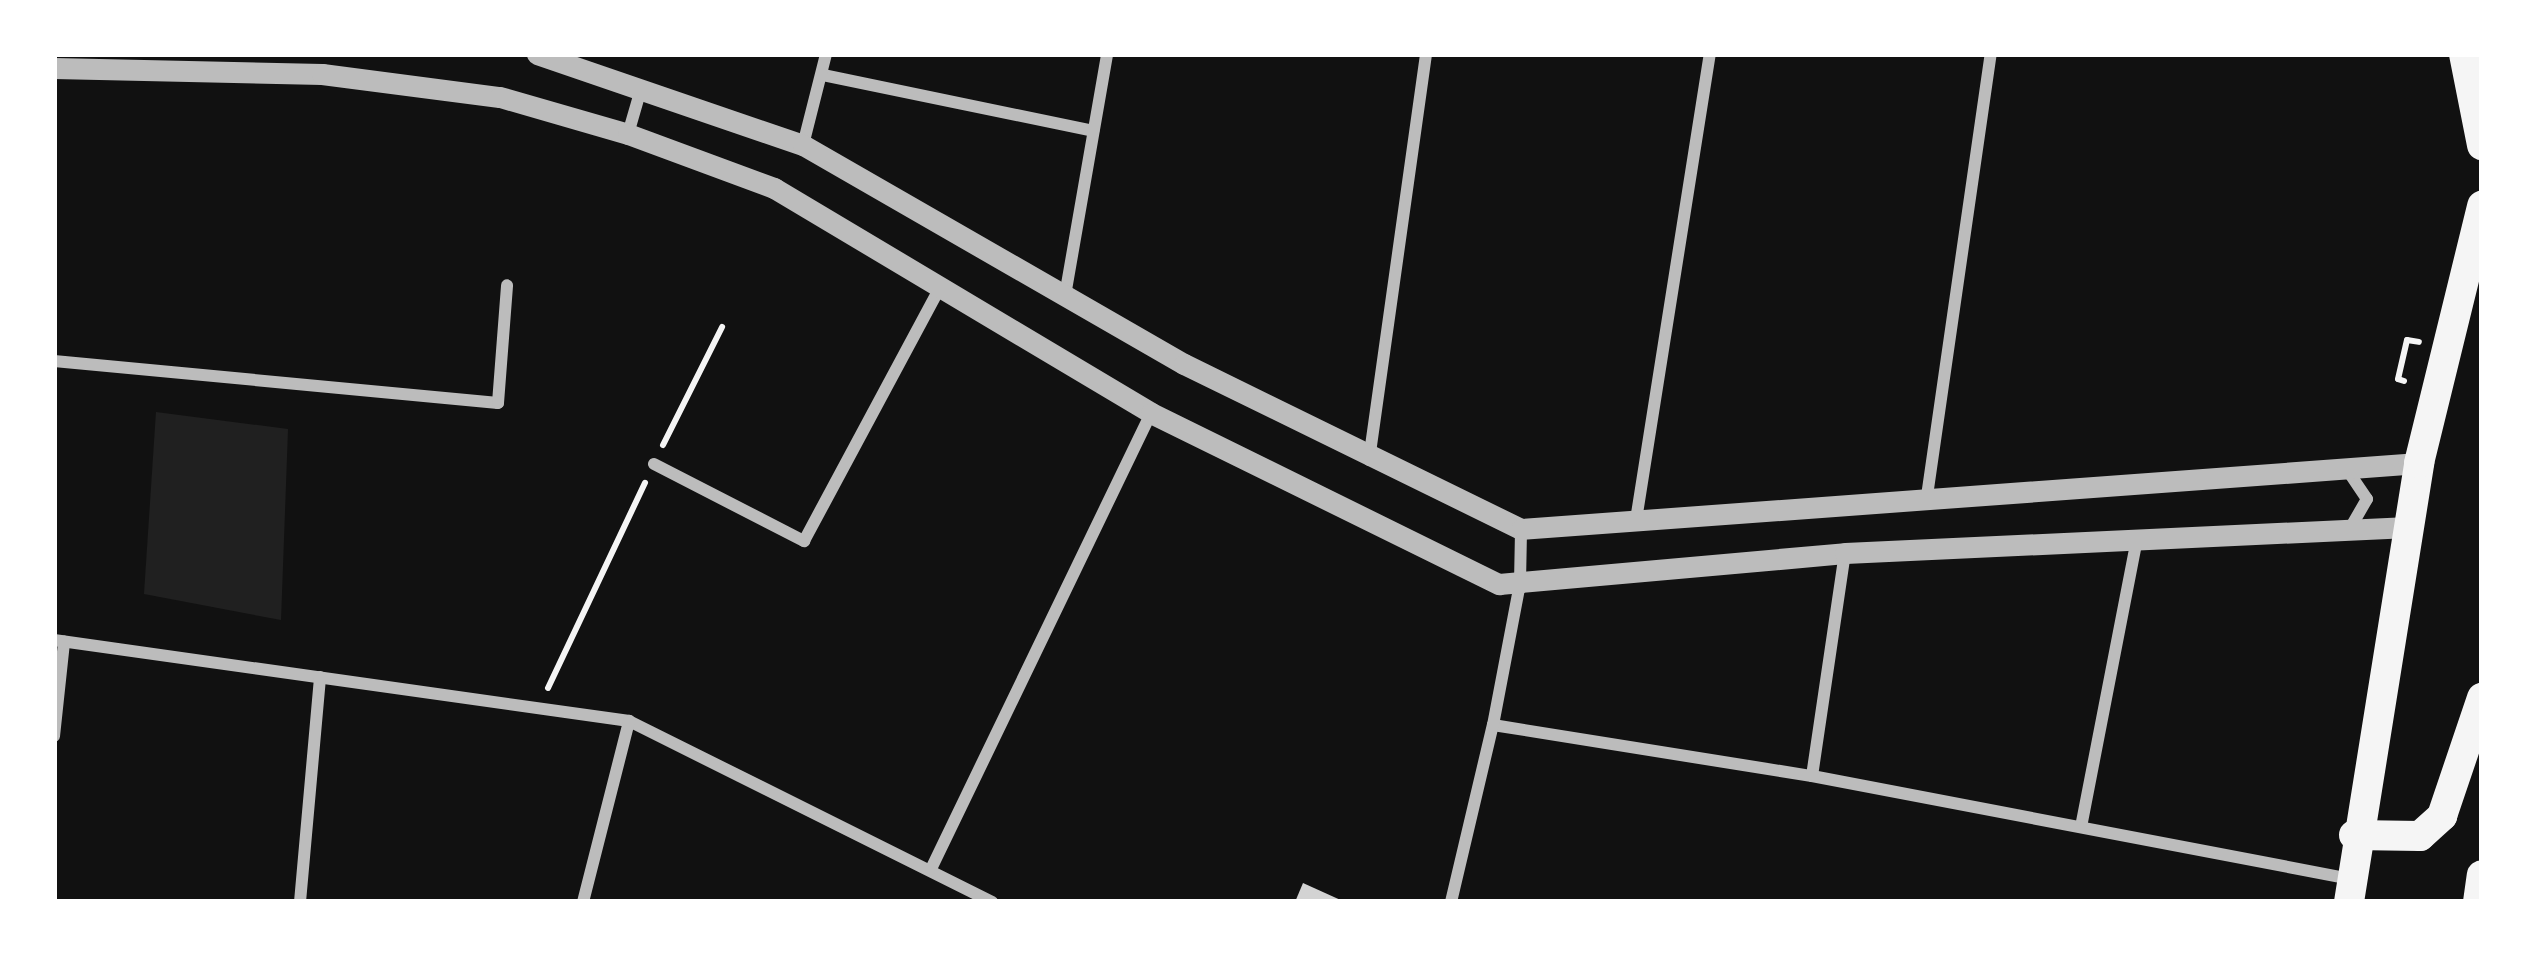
<!DOCTYPE html>
<style>
body{margin:0}
#map{position:relative;width:2536px;height:956px;overflow:hidden;background:#111;font-family:Roboto,sans-serif}
div>[style]{position:absolute}
[style*='--x']{left:calc(var(--x)*1px);top:calc(var(--y)*1px);width:calc(var(--w)*1px);rotate:calc(var(--a)*1deg)}
.green>*{inset:0;background:#202020}
.building>*{inset:0;background:#d3d3d3}
.path>*{height:6px;margin:-3px;padding:0 3px;transform-origin:3px;border-radius:3px;background:#f5f5f5}
.minor>*{height:12px;margin:-6px;padding:0 6px;transform-origin:6px;border-radius:6px;background:#bcbcbc}
.tertiary>*{height:21px;margin:-10.5px;padding:0 10.5px;transform-origin:10.5px;border-radius:10.5px;background:#bcbcbc}
.primary>*{height:30px;margin:-15px;padding:0 15px;transform-origin:15px;border-radius:15px;background:#f5f5f5}
span{translate:-50% -50%;white-space:nowrap;text-align:center;line-height:1.15;-webkit-text-stroke:12px #fff;paint-order:stroke}
.frame{position:absolute;inset:0;border:57px solid #fff;pointer-events:none}
</style>
<div id="map">
<div class="green">
<i style="clip-path:polygon(156px 412px,288px 429px,281px 620px,144px 594px)"></i>
</div>
<div class="building">
<i style="clip-path:polygon(1303px 883px,1345px 902px,1295px 902px)"></i>
</div>
<div class="path">
<i style="--x:2404;--y:381;--w:6;--a:-162"></i>
<i style="--x:2398;--y:379;--w:40;--a:-77"></i>
<i style="--x:2407;--y:340;--w:12;--a:9"></i>
<i style="--x:663;--y:445;--w:132;--a:-63.4"></i>
<i style="--x:548;--y:688;--w:227;--a:-64.7"></i>
</div>
<div class="minor">
<i style="--x:823;--y:75;--w:276;--a:11.7"></i>
<i style="--x:628;--y:134;--w:47;--a:-73.9"></i>
<i style="--x:803;--y:145;--w:94;--a:-75.8"></i>
<i style="--x:1066;--y:290;--w:240;--a:-80.1"></i>
<i style="--x:54;--y:361;--w:446;--a:5.4"></i>
<i style="--x:498;--y:403;--w:118;--a:-85.6"></i>
<i style="--x:1369;--y:460;--w:410;--a:-82"></i>
<i style="--x:654;--y:464;--w:169;--a:27.2"></i>
<i style="--x:804;--y:541;--w:289;--a:-61.8"></i>
<i style="--x:2348;--y:471;--w:34;--a:56"></i>
<i style="--x:2367;--y:499;--w:32;--a:120"></i>
<i style="--x:1927;--y:496;--w:447;--a:-81.8"></i>
<i style="--x:1636;--y:520;--w:472;--a:-81"></i>
<i style="--x:54;--y:640;--w:581;--a:8.02"></i>
<i style="--x:629;--y:721;--w:406;--a:26.5"></i>
<i style="--x:1493;--y:725;--w:323;--a:9.1"></i>
<i style="--x:1812;--y:776;--w:549;--a:10.82"></i>
<i style="--x:54;--y:736;--w:95;--a:-83.9"></i>
<i style="--x:1812;--y:776;--w:225;--a:-81.6"></i>
<i style="--x:2081;--y:827;--w:293;--a:-79"></i>
<i style="--x:931;--y:869;--w:506;--a:-64.24"></i>
<i style="--x:300;--y:902;--w:226;--a:-84.9"></i>
<i style="--x:583;--y:902;--w:187;--a:-75.7"></i>
<i style="--x:1451;--y:902;--w:182;--a:-76.7"></i>
<i style="--x:1493;--y:725;--w:145;--a:-79.2"></i>
<i style="--x:1520;--y:583;--w:54;--a:-88.9"></i>
</div>
<div class="tertiary">
<i style="--x:537;--y:54;--w:281;--a:18.9"></i>
<i style="--x:803;--y:145;--w:439;--a:29.9"></i>
<i style="--x:1184;--y:364;--w:375;--a:26.1"></i>
<i style="--x:1521;--y:529;--w:900;--a:-4.2"></i>
<i style="--x:54;--y:68;--w:268;--a:1.3"></i>
<i style="--x:322;--y:74;--w:179;--a:7.4"></i>
<i style="--x:500;--y:97;--w:133;--a:16.1"></i>
<i style="--x:628;--y:134;--w:156;--a:20.3"></i>
<i style="--x:774;--y:188;--w:439;--a:30.8"></i>
<i style="--x:1151;--y:413;--w:388;--a:26.2"></i>
<i style="--x:1499;--y:584;--w:347;--a:-5.1"></i>
<i style="--x:1845;--y:553;--w:564;--a:-2.64"></i>
</div>
<div class="primary">
<i style="--x:2464;--y:54;--w:93;--a:78.8"></i>
<i style="--x:2354;--y:835;--w:66;--a:0.9"></i>
<i style="--x:2420;--y:836;--w:30;--a:-42"></i>
<i style="--x:2442;--y:816;--w:125;--a:-71.3"></i>
<i style="--x:2349;--y:902;--w:445;--a:-80.9"></i>
<i style="--x:2419;--y:463;--w:265;--a:-76.2"></i>
<i style="--x:2478;--y:902;--w:27;--a:-82"></i>
</div>
<div class="frame"></div>
</div>
